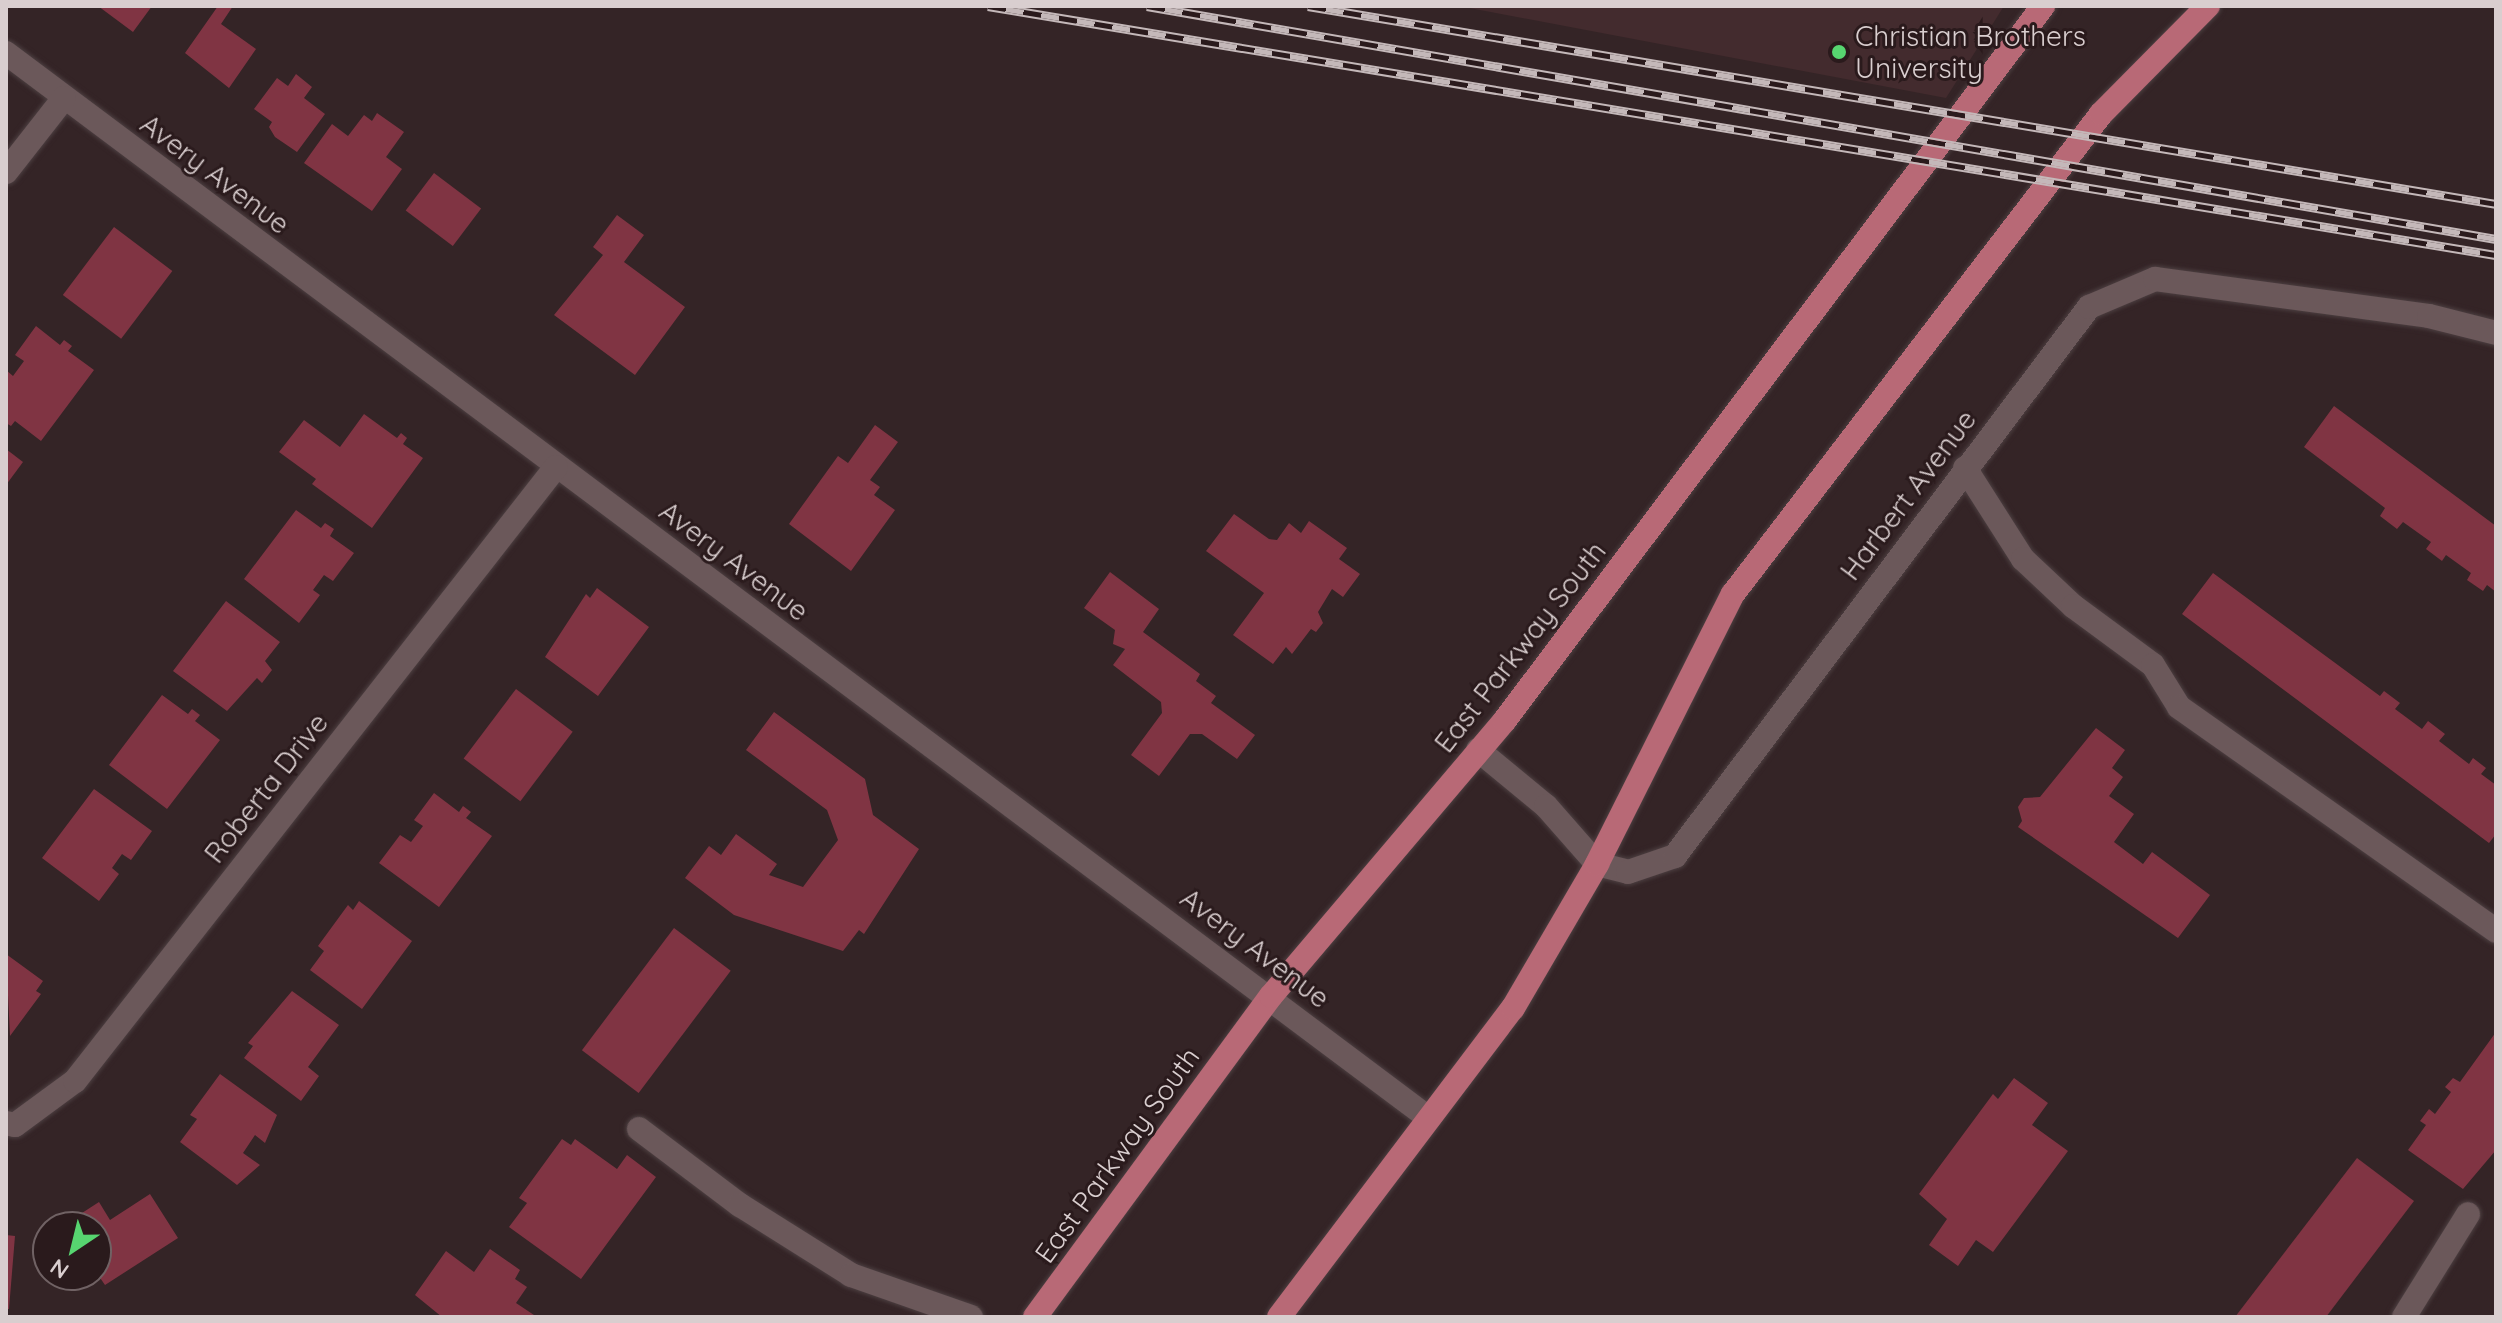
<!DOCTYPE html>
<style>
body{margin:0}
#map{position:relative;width:2502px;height:1323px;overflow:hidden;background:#342426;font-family:Quicksand,sans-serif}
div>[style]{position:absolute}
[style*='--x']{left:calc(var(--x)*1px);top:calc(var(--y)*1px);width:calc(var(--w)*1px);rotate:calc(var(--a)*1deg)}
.built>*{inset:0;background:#432b2e}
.building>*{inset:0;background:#803443;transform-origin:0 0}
.roads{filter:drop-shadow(0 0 2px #4c3f41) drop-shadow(0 0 2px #4c3f41)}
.minor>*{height:24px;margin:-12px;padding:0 12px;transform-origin:12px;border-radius:12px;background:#6b585a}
.major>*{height:24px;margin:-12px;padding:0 12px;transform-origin:12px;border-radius:12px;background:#b86976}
.rail>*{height:9px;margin-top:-4.5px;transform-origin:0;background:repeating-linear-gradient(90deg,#2a1a1c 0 18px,#c4b8b9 0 36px);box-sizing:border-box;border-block:2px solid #c4b8b9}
.dots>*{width:22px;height:22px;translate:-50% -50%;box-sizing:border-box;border:4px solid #2a1a1c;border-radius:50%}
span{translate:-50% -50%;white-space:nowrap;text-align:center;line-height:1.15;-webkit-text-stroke:6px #2a1a1c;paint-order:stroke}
.poi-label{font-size:28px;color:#d9cecf}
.left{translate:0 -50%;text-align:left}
.street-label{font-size:28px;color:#d9cecf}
.frame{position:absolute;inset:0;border:8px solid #d9cecf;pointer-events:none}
.north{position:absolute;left:32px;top:1211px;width:80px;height:80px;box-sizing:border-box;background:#2a1a1c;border:2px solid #706264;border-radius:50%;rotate:215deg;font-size:22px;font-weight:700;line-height:32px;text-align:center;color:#d9cecf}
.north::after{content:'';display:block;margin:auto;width:28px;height:36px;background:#57d570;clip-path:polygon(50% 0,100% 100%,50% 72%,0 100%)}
</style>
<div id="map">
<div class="built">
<i style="clip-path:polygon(1459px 6px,2004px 6px,1946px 98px)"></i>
</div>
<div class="building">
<i style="clip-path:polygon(98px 6px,152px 6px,133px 32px)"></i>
<i style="clip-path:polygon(218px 6px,233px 6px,221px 24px,256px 49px,229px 88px,185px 53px)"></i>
<i style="clip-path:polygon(296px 74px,312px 87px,304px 98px,325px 114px,297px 152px,275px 137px,269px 127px,272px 122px,254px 109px,277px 78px,288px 86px)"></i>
<i style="clip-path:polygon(377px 113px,404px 132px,386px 157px,402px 169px,372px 211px,304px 163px,332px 124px,348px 136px,364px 115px,372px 121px)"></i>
<i style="left:434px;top:173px;width:59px;height:47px;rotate:37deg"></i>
<i style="clip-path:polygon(617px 215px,644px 235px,624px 262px,685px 307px,635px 375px,554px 315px,603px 255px,593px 247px)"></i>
<i style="left:114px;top:227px;width:73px;height:85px;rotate:37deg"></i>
<i style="clip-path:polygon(36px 326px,60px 345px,64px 340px,72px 346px,68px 351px,94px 370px,41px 441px,15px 421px,11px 426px,6px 423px,6px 370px,13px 376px,24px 361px,15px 355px)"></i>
<i style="clip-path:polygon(2334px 406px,2496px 526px,2496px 592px,2487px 585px,2483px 591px,2467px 580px,2471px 573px,2446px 555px,2442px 561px,2426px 549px,2431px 542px,2403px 522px,2397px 529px,2380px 516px,2385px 508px,2304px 447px)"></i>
<i style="clip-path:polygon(364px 414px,397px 438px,401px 433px,407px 438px,403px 444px,423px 458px,372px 528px,312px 484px,316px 479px,279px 452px,304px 420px,340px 447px)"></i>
<i style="clip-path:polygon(875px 425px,898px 442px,870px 480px,880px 487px,874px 495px,895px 510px,851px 571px,789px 524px,838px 456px,848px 463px)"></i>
<i style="clip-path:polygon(6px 449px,23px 462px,6px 485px)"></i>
<i style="clip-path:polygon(296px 510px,321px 528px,325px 523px,334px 529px,330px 536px,354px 553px,333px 581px,324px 575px,313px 590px,320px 595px,299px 623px,244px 579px)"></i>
<i style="clip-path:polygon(1234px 514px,1269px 539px,1277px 540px,1289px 523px,1301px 533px,1309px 521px,1347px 548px,1339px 559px,1360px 574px,1343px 597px,1332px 589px,1318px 612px,1323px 623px,1316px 632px,1311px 629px,1292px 654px,1286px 647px,1273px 664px,1233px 635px,1264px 593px,1206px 551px)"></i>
<i style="clip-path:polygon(1110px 572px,1159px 609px,1143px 632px,1200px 674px,1196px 681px,1216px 696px,1211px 703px,1255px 735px,1237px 759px,1202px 734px,1190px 734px,1159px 776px,1131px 755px,1162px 713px,1161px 702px,1113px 665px,1125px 649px,1113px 644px,1115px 630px,1084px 608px)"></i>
<i style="clip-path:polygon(2213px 573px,2380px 696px,2384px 691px,2400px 703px,2395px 709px,2422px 729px,2428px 721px,2445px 734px,2439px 741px,2469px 764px,2473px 758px,2486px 768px,2481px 774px,2496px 785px,2496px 834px,2489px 843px,2182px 614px)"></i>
<i style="clip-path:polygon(597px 588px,649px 627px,598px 696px,545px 657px,586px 594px,590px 598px)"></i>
<i style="clip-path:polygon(226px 601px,280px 642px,265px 661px,272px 670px,262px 683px,257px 678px,227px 711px,173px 671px)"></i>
<i style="left:516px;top:689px;width:71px;height:87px;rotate:37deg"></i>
<i style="clip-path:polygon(162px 695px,188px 714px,192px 709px,200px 715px,195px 721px,220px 740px,167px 809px,109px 765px)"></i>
<i style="clip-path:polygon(774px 712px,865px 779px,873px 815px,919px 849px,864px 934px,859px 930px,843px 951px,734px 915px,685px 878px,709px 846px,721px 855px,736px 834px,777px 864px,769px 875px,803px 887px,838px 840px,827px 810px,746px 750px)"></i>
<i style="clip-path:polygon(2096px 728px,2125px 750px,2112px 768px,2123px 777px,2109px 796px,2134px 814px,2114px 842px,2143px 864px,2152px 852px,2210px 895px,2178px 938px,2018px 827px,2022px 821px,2018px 807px,2024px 798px,2040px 797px)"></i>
<i style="clip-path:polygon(94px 789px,152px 831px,131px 860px,122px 854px,112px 868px,119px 874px,99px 901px,42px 858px)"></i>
<i style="clip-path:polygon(434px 793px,459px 812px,463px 806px,471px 812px,466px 818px,492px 836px,439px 907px,379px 863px,400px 835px,411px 842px,423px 826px,414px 820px)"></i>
<i style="clip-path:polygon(359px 901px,412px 941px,362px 1009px,310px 970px,324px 951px,318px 946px,348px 905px,353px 910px)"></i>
<i style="left:674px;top:928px;width:71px;height:153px;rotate:37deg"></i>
<i style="clip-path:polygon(6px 954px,43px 981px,36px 991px,41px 994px,10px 1036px)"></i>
<i style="clip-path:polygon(292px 991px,339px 1025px,308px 1067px,319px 1076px,301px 1101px,244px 1058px,253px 1046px,248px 1043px)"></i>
<i style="clip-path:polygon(2496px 1032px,2496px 1150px,2463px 1189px,2408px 1150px,2426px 1125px,2420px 1121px,2429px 1109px,2435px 1114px,2451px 1092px,2445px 1087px,2453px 1078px,2460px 1082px)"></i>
<i style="clip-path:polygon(220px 1074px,277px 1115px,265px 1143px,255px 1135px,243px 1153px,260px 1165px,237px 1185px,180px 1142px,197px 1119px,190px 1115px)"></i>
<i style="clip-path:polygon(2014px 1078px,2048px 1103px,2032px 1125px,2068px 1151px,1993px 1252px,1976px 1240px,1958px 1266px,1929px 1245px,1947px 1219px,1919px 1194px,1993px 1094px,1998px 1099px)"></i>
<i style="clip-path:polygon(562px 1139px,571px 1145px,575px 1139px,617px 1169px,627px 1155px,656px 1177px,581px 1279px,509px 1227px,527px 1203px,519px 1198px)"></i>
<i style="clip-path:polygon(2357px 1158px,2414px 1201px,2326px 1317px,2235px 1317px)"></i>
<i style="clip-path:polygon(150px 1194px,178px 1238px,105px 1285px,96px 1272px,96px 1227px,65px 1224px,99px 1202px,110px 1220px)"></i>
<i style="clip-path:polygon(6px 1235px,15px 1236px,9px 1309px,6px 1309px)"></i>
<i style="clip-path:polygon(490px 1249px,520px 1270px,515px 1279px,527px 1287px,516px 1303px,537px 1317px,442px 1317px,415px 1295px,446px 1251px,474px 1272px)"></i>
</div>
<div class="roads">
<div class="minor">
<i style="--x:6;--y:53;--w:1775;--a:36.82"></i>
<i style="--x:6;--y:172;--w:94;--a:-51.9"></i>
<i style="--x:1965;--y:468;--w:108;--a:57.5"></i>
<i style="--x:2023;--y:559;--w:69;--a:43.2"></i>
<i style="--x:2073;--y:606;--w:99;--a:36.4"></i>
<i style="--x:2153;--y:665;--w:49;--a:58.2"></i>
<i style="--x:2179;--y:707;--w:388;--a:35.2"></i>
<i style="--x:1478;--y:750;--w:88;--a:39.5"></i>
<i style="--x:1546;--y:806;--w:77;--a:48.7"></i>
<i style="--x:1597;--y:864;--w:32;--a:14"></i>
<i style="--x:1628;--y:872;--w:50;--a:-18.8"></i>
<i style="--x:1675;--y:856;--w:688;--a:-52.98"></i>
<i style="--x:2089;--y:307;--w:72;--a:-23"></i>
<i style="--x:2155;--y:279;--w:276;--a:7.7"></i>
<i style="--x:2429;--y:316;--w:69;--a:14.2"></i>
<i style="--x:6;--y:1123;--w:9;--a:13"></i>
<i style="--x:15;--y:1125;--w:74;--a:-36.3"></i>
<i style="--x:75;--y:1081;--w:780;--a:-51.93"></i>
<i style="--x:639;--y:1129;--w:126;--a:37"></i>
<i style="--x:740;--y:1205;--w:131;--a:32.2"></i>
<i style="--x:851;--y:1275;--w:127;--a:19.3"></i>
<i style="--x:2404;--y:1317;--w:121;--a:-58.1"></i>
</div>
<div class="major">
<i style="--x:1035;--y:1317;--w:398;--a:-53.7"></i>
<i style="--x:1271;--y:996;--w:362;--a:-49.7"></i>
<i style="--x:1505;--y:720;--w:894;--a:-53"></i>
<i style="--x:1279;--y:1317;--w:388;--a:-52.9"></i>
<i style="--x:1513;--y:1008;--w:167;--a:-59.7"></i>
<i style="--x:1597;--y:864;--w:302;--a:-63.3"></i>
<i style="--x:1733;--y:594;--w:605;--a:-52.52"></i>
<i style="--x:2101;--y:114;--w:152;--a:-45.3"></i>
</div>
</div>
<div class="rail">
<i style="--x:988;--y:6;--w:1528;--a:9.38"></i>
<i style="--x:1147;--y:6;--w:1369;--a:9.8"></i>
<i style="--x:1308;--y:6;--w:1204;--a:9.46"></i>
</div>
<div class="dots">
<i style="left:1839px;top:52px;background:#57d570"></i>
</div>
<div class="poi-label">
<span class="left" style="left:1855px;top:52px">Christian Brothers<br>University</span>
</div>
<div class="street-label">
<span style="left:215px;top:174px;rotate:37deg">Avery Avenue</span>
<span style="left:1908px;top:495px;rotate:-53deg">Harbert Avenue</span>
<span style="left:734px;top:561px;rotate:37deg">Avery Avenue</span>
<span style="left:1520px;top:647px;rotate:-52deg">East Parkway South</span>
<span style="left:266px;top:788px;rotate:-52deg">Roberta Drive</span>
<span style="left:1255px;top:948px;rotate:37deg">Avery Avenue</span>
<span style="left:1117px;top:1155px;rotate:-54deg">East Parkway South</span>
</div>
<div class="frame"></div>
<div class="north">N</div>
</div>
